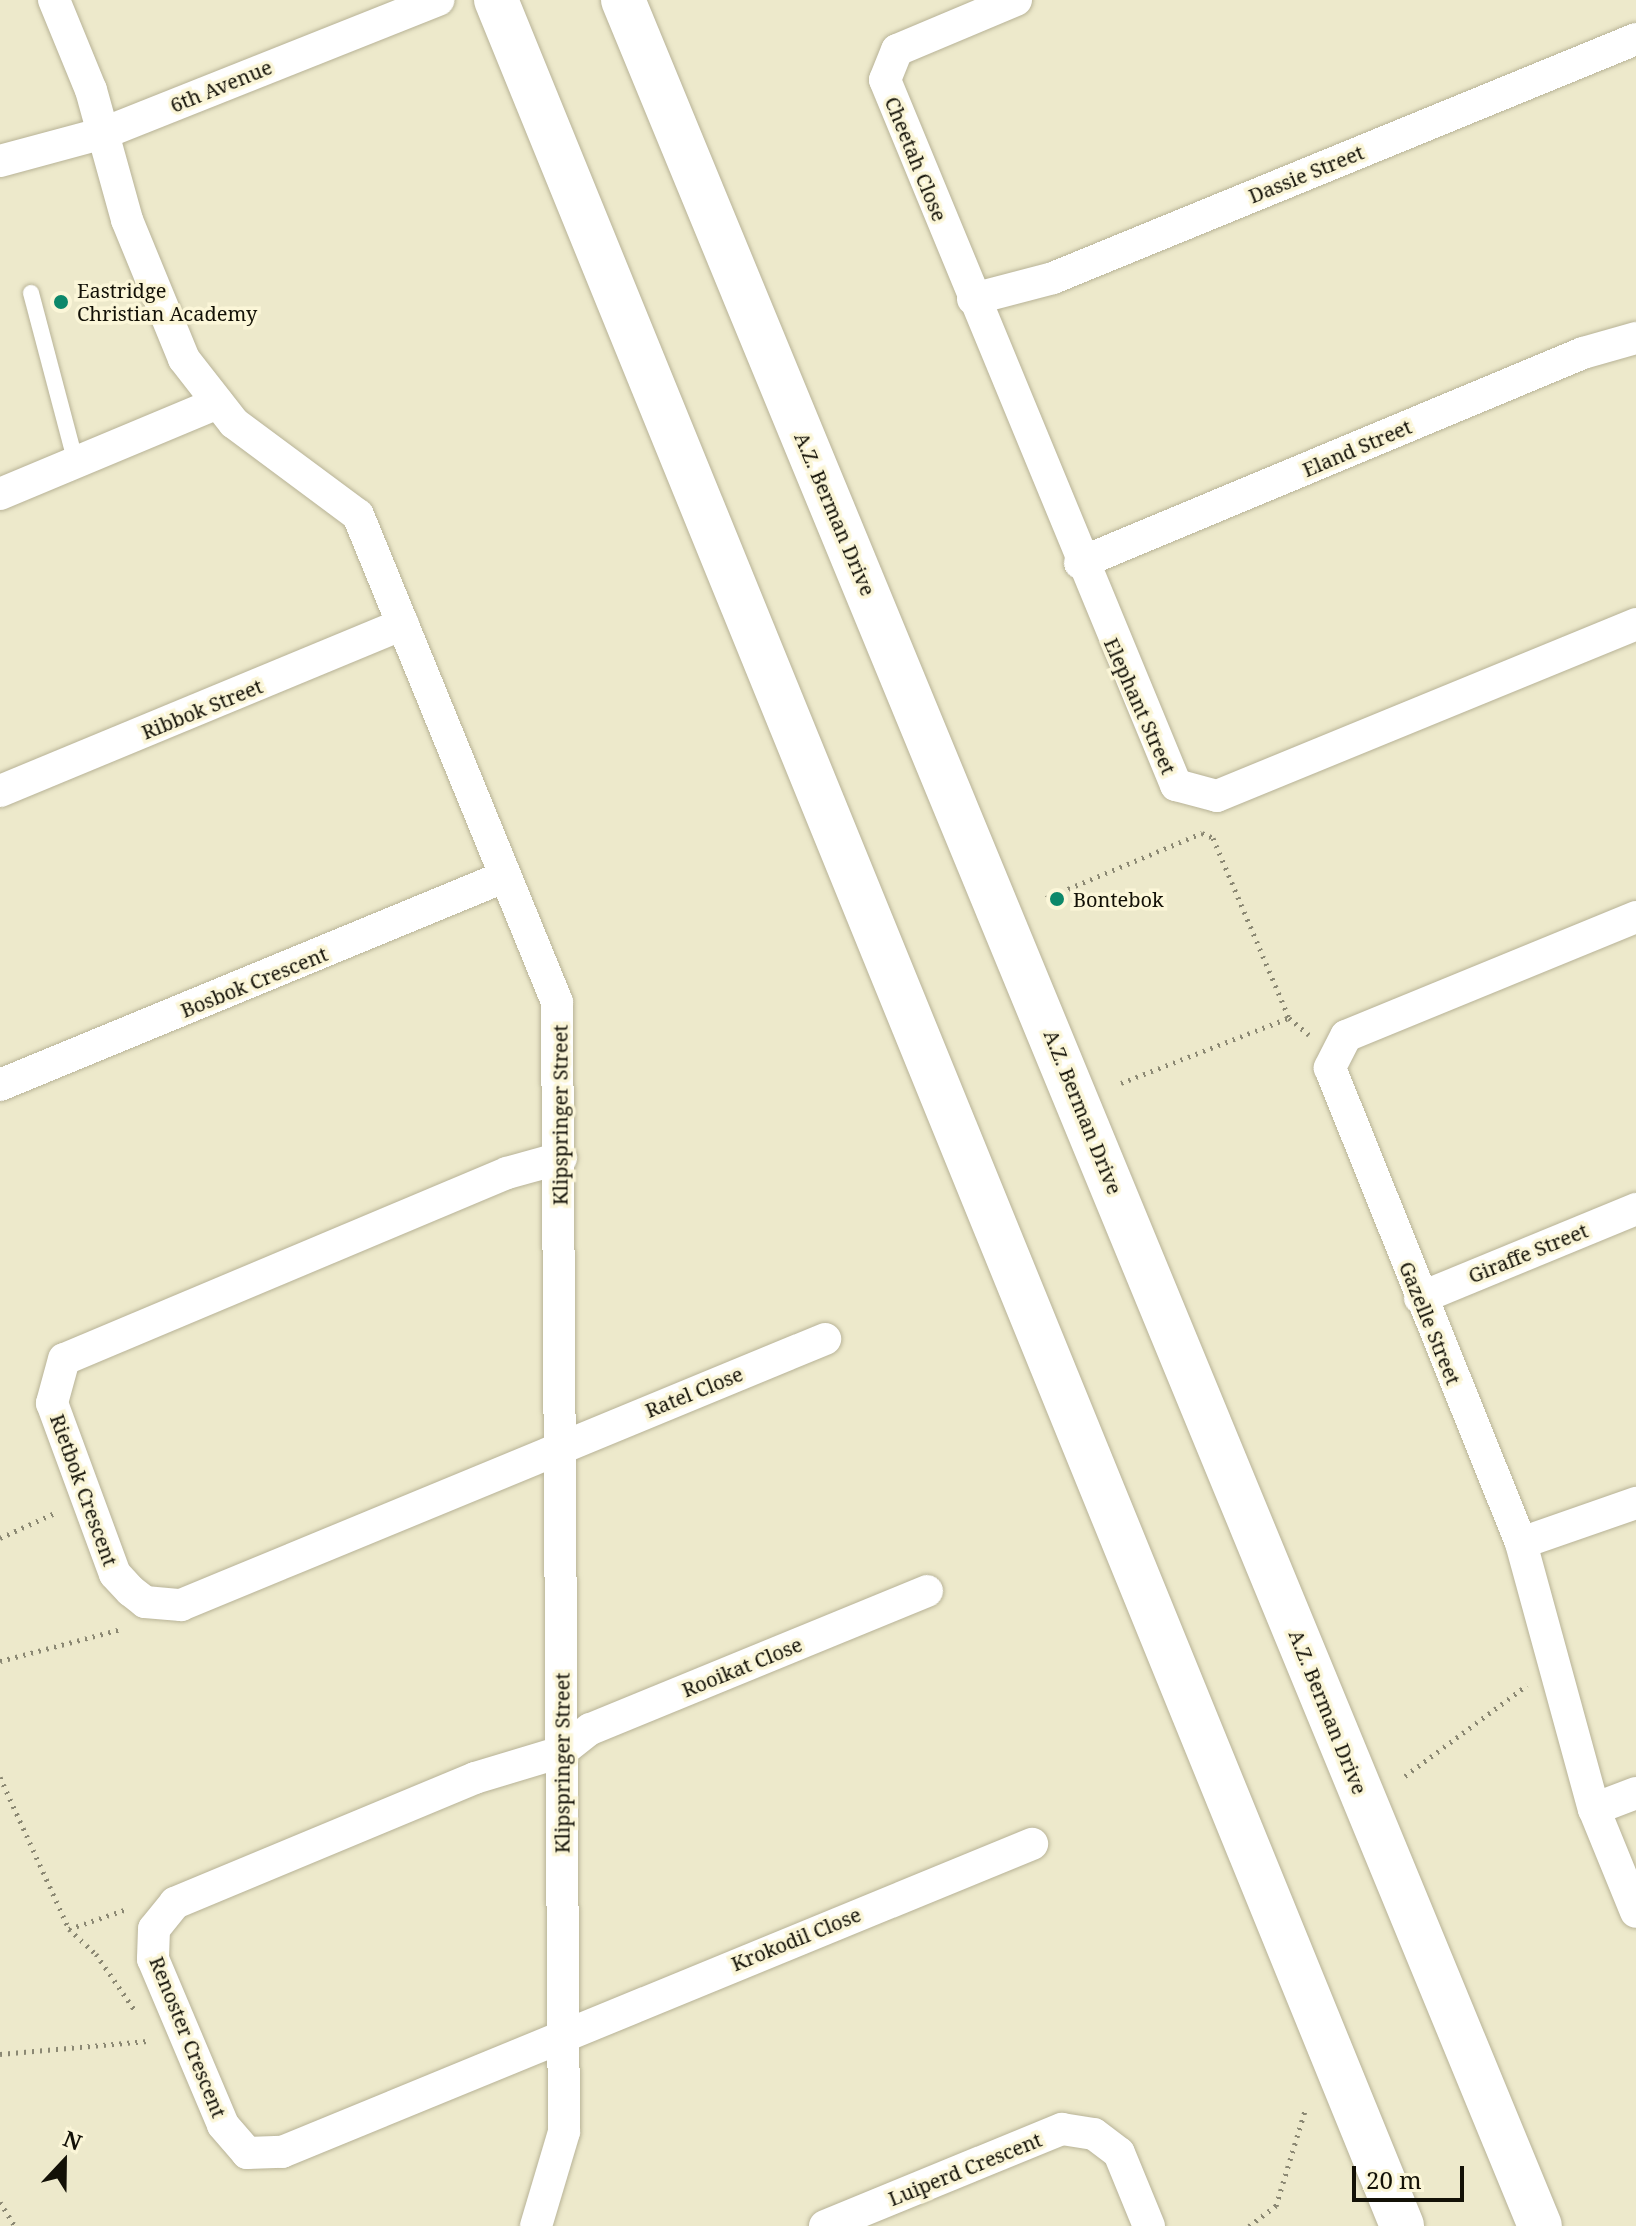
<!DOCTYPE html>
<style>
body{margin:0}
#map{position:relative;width:1636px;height:2226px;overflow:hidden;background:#ede9cb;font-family:"Noto Serif",serif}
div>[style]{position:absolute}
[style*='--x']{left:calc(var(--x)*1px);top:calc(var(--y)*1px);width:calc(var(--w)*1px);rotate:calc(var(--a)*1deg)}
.path>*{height:5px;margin-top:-2.5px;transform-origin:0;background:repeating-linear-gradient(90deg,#8b8873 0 2px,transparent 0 8px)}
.roads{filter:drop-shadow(0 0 2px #b8b397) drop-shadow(0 0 2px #b8b397)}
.service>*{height:16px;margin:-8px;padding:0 8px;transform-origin:8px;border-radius:8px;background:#fff}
.minor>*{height:32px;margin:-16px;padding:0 16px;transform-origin:16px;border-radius:16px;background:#fff}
.secondary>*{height:44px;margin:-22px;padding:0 22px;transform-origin:22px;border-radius:22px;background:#fff}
.dots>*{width:22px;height:22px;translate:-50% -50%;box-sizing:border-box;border:4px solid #fbf6d8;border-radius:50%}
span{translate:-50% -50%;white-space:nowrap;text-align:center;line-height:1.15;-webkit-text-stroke:7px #fbf6d8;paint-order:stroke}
.street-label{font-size:20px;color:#131107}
.poi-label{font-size:20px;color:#131107}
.left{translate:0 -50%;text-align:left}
.north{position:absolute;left:24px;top:2122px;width:80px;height:80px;-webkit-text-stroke:6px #fbf6d8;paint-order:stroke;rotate:22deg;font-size:22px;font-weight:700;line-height:32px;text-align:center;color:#131107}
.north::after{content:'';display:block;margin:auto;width:28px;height:36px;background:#131107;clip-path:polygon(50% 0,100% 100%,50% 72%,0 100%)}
.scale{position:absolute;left:1352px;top:2166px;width:112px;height:36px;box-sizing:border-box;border:4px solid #131107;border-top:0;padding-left:10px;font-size:24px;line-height:28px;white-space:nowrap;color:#131107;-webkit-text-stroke:6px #fbf6d8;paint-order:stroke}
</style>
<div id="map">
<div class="path">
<i style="--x:1202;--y:833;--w:12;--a:24"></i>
<i style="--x:1213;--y:838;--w:195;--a:67.1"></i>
<i style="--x:1046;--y:898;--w:169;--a:-22.6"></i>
<i style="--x:1121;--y:1083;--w:180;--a:-21.2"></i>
<i style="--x:1289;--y:1018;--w:26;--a:40"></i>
<i style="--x:0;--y:1538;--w:63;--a:-24.5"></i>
<i style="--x:0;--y:1661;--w:125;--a:-14.8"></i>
<i style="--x:1405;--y:1776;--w:152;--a:-36.7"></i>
<i style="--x:0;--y:1777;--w:167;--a:65.6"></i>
<i style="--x:69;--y:1929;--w:37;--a:43"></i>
<i style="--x:96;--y:1954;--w:67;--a:55.4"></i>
<i style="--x:69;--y:1929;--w:61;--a:-19"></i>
<i style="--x:0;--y:2054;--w:151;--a:-5"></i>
<i style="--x:0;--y:2202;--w:28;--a:58"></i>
<i style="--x:1249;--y:2226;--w:34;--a:-37"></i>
<i style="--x:1276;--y:2206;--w:103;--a:-73.1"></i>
</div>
<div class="roads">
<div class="service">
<i style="--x:31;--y:293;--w:176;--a:75.2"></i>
</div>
<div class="minor">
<i style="--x:54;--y:0;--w:97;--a:67.7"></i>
<i style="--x:91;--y:90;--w:135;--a:74.5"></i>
<i style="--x:127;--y:220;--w:150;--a:67.7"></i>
<i style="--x:184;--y:359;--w:81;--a:52"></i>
<i style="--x:234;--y:423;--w:154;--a:36.6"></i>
<i style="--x:358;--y:515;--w:526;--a:67.77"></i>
<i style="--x:557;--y:1002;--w:1130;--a:89.65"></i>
<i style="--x:564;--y:2132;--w:98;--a:106.6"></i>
<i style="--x:1016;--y:0;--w:129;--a:157.2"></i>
<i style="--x:897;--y:50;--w:32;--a:112"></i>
<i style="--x:885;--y:80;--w:763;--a:67.57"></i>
<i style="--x:1176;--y:785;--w:42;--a:15"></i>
<i style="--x:1217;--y:796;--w:453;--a:-22.3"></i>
<i style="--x:0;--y:161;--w:108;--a:-15.1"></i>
<i style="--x:104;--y:133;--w:360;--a:-21.7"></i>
<i style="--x:973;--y:299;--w:83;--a:-14.7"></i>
<i style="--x:1053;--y:278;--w:630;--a:-22.29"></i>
<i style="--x:0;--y:494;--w:236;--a:-22.7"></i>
<i style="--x:1080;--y:563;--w:545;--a:-22.66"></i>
<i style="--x:1583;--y:353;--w:55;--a:-15.8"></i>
<i style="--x:0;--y:791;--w:436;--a:-22.5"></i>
<i style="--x:1636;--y:917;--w:313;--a:157.7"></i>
<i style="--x:1346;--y:1036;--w:36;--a:117"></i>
<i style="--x:1330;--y:1068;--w:512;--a:68.09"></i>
<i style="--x:1521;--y:1543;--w:276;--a:74.7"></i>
<i style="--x:1594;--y:1809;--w:111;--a:67.8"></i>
<i style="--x:0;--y:1085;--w:547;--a:-22.44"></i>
<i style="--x:561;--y:1158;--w:56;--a:164.5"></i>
<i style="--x:507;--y:1173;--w:480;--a:157.2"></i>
<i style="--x:64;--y:1359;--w:46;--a:105.3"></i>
<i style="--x:52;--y:1403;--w:182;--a:69.8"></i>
<i style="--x:115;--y:1574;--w:23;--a:47"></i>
<i style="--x:131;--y:1591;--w:18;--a:38"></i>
<i style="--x:145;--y:1602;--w:36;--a:5"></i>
<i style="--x:181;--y:1605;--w:697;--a:-22.44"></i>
<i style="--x:1420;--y:1298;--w:234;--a:-22.4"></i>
<i style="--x:1521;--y:1543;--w:122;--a:-19.2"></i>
<i style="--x:927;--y:1591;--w:364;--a:157.7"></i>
<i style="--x:590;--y:1729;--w:37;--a:142"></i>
<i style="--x:561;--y:1752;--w:90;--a:163.2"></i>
<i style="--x:475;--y:1778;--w:325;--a:157.4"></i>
<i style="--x:175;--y:1903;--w:33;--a:129"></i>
<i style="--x:154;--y:1929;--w:30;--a:92"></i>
<i style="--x:153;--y:1959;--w:180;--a:67.1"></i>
<i style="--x:223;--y:2125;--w:37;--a:49"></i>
<i style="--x:247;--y:2153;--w:35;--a:-2"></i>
<i style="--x:282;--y:2152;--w:811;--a:-22.33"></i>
<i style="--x:1594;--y:1809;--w:45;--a:-20.9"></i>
<i style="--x:825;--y:2226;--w:256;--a:-22.3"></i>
<i style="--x:1062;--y:2129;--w:32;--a:9"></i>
<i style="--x:1094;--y:2134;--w:31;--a:37"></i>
<i style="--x:1119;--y:2153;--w:79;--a:67.7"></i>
</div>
<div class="secondary">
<i style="--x:496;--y:0;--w:2403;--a:67.85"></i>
<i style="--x:623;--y:0;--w:2407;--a:67.61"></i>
</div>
</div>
<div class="dots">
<i style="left:61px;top:302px;background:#0d886a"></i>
<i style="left:1057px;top:899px;background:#0d886a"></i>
</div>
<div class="street-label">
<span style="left:221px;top:86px;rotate:-22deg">6th Avenue</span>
<span style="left:916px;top:159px;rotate:68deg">Cheetah Close</span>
<span style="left:1306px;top:174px;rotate:-22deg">Dassie Street</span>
<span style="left:1357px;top:448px;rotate:-23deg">Eland Street</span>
<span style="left:835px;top:514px;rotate:67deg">A.Z. Berman Drive</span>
<span style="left:1140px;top:706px;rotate:66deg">Elephant Street</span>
<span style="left:202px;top:709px;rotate:-22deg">Ribbok Street</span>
<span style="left:254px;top:982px;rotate:-22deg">Bosbok Crescent</span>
<span style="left:1083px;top:1112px;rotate:68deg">A.Z. Berman Drive</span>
<span style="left:560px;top:1115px;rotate:-90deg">Klipspringer Street</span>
<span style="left:1528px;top:1253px;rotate:-22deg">Giraffe Street</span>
<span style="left:1430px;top:1323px;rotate:68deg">Gazelle Street</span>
<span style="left:694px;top:1392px;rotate:-22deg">Ratel Close</span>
<span style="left:84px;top:1490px;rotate:70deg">Rietbok Crescent</span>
<span style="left:742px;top:1667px;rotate:-22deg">Rooikat Close</span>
<span style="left:1328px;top:1712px;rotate:68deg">A.Z. Berman Drive</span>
<span style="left:562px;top:1763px;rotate:-90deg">Klipspringer Street</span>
<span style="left:796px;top:1939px;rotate:-22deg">Krokodil Close</span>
<span style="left:188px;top:2037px;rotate:68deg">Renoster Crescent</span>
<span style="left:965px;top:2169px;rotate:-22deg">Luiperd Crescent</span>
</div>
<div class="poi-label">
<span class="left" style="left:77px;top:302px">Eastridge<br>Christian Academy</span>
<span class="left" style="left:1073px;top:899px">Bontebok</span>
</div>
<div class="north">N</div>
<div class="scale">20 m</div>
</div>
